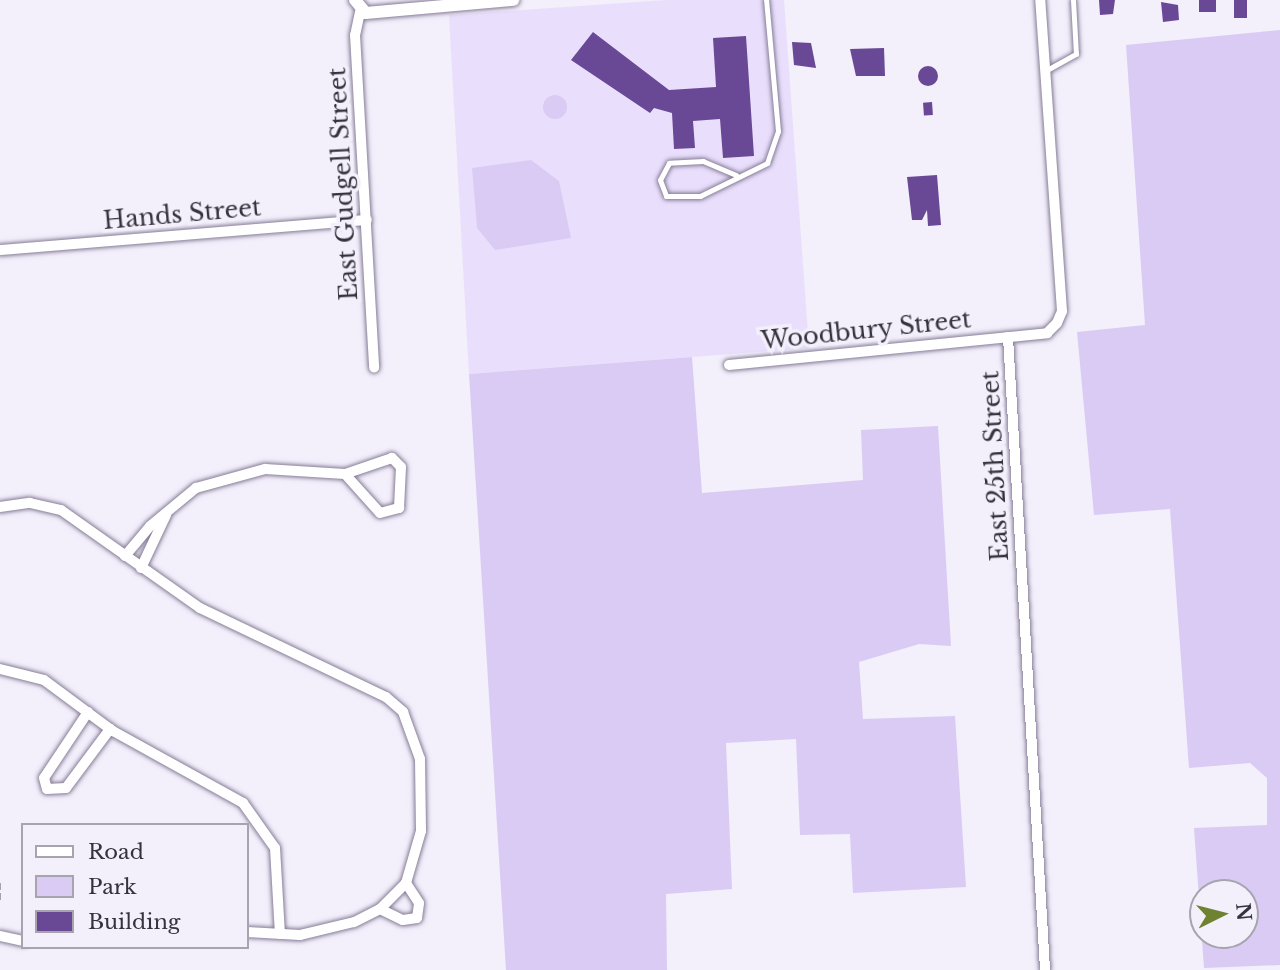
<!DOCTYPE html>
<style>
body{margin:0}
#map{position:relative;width:1280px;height:970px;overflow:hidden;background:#f3effb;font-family:"Libre Baskerville",serif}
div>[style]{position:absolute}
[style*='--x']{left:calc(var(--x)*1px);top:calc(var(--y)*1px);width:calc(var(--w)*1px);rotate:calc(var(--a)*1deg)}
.built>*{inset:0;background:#e9dffc}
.green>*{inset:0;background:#dacbf5}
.round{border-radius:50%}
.building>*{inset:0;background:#694896;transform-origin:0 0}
.path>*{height:2px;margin-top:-1px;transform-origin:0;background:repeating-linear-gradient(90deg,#a5a1ad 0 7px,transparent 0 10.5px)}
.roads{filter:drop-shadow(0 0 2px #867d97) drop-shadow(0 0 2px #867d97)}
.service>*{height:5px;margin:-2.5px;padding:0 2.5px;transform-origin:2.5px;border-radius:2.5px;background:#fff}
.minor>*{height:10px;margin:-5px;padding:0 5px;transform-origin:5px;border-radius:5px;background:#fff}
.tertiary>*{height:12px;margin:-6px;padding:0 6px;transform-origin:6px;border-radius:6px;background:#fff}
span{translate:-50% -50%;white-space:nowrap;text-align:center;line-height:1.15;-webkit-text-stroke:7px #f3effb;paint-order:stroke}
.street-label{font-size:24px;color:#37333e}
.legend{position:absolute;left:21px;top:823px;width:228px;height:126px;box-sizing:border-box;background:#f3effb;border:2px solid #a8a4af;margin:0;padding:9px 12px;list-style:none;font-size:21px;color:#37333e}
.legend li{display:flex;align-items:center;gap:14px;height:35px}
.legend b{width:35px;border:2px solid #a8a4af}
.north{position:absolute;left:1189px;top:879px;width:70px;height:70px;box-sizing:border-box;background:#f3effb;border:2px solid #a8a4af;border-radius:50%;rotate:84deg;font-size:19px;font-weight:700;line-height:28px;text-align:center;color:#37333e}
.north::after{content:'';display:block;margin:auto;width:24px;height:32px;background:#6e8232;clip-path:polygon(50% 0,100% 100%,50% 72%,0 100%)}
</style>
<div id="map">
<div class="built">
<i style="clip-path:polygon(666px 0,784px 0,809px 348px,469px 374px,449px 15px)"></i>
</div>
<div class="green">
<i style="clip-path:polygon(evenodd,1280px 30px,1280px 965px,1204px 968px,1194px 828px,1267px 825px,1267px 778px,1250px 763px,1189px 768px,1170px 509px,1094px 515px,1077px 332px,1145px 325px,1126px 45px,1280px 30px,1203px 893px,1245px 893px,1245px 935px,1203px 935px,1203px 893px)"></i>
<i class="round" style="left:543px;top:95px;width:24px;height:24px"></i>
<i style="clip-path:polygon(531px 160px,559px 181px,571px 238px,495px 250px,477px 228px,472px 168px)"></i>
<i style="clip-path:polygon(692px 357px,702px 493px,863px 480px,861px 430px,938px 426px,951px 646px,919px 644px,859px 662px,863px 719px,955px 716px,966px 887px,853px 893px,850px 834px,800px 835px,796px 739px,726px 743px,732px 889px,666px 894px,667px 970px,506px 970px,469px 374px)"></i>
</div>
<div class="building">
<i style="clip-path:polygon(1099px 0,1115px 0,1113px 14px,1100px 15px)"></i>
<i style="left:1199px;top:0;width:17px;height:12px"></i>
<i style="left:1234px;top:0;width:13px;height:18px"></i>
<i style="clip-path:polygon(1161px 2px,1178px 5px,1179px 20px,1163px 22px)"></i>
<i style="clip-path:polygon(593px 32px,669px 90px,716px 87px,713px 38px,746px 36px,754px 156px,723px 158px,720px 119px,693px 121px,695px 148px,674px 149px,672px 113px,654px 108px,650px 113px,571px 60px)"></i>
<i style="clip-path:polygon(792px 42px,811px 43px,816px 68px,794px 65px)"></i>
<i style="clip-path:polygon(884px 48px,885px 76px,856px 76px,850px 49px)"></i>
<i class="round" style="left:918px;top:66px;width:20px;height:20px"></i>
<i style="left:932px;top:102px;width:13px;height:9px;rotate:86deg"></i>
<i style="clip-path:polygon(937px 175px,941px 225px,928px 226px,927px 210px,922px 220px,912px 220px,907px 177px)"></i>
</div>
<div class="path">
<i style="--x:0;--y:883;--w:17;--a:90"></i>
</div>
<div class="roads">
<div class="service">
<i style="--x:1045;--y:71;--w:35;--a:-29"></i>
<i style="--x:1076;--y:54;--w:54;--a:-93.2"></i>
<i style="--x:736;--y:175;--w:36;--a:-157"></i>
<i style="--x:703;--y:161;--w:34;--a:177"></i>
<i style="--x:669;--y:163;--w:19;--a:118"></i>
<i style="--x:660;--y:180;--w:17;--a:69"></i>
<i style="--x:666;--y:196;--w:34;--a:0"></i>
<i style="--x:700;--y:196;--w:75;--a:-26.2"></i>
<i style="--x:767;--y:163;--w:34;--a:-71"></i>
<i style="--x:778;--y:131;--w:132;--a:-95.2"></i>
</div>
<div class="minor">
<i style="--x:360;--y:12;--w:24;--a:102"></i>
<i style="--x:355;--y:35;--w:333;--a:86.7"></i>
<i style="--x:0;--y:250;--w:368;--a:-4.7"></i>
<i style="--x:1008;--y:337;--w:634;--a:86.65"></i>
<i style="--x:729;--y:365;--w:320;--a:-5.7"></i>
<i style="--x:1047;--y:333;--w:14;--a:-45"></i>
<i style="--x:1057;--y:323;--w:13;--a:-67"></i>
<i style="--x:1062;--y:311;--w:312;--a:-94"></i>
<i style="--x:0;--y:507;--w:30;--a:-8"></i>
<i style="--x:30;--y:503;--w:32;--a:13"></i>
<i style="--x:61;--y:510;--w:170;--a:35.2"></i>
<i style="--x:200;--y:608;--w:206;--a:25.6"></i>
<i style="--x:386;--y:697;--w:23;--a:41"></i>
<i style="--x:403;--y:712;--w:50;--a:70.1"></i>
<i style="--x:420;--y:759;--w:72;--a:89.2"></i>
<i style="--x:421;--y:831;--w:54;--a:106.1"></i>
<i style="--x:406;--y:883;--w:37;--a:135"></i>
<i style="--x:380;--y:909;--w:29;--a:153"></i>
<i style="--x:354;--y:922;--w:56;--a:166.5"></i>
<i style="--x:300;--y:935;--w:53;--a:-176.8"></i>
<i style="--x:125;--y:556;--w:39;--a:-50"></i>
<i style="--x:150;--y:526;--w:60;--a:-39.6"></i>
<i style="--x:196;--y:488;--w:72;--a:-15.4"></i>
<i style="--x:265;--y:469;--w:80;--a:3.6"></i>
<i style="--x:345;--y:474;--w:52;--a:48.1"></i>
<i style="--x:380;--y:513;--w:20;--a:-15"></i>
<i style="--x:399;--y:508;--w:41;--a:-87.2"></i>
<i style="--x:401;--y:467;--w:13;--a:-135"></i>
<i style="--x:392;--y:458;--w:50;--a:161.2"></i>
<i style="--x:141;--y:568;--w:59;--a:-64.7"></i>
<i style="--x:0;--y:669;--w:45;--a:14"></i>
<i style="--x:44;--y:680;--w:86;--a:36.5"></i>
<i style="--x:113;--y:731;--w:149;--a:29"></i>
<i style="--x:243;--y:803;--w:55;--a:54.6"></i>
<i style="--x:275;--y:848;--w:86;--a:86.7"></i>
<i style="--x:88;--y:712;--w:79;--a:123.7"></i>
<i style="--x:44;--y:778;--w:11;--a:75"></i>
<i style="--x:47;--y:789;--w:19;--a:-3"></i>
<i style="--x:66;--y:788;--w:74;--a:-53.3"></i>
<i style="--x:380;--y:909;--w:25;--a:26"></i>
<i style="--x:403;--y:920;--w:14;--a:-8"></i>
<i style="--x:417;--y:918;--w:15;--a:-82"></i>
<i style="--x:419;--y:903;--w:24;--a:-123"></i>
<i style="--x:0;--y:936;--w:24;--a:12"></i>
</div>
<div class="tertiary">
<i style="--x:355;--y:0;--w:17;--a:50"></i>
<i style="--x:366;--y:13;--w:148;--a:-5.1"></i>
</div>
</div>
<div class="street-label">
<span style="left:343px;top:184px;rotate:-93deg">East Gudgell Street</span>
<span style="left:182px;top:214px;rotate:-5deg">Hands Street</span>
<span style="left:866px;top:330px;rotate:-6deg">Woodbury Street</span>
<span style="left:995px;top:466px;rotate:-93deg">East 25th Street</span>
</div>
<ul class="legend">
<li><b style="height:9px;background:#fff"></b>Road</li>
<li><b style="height:19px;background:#dacbf5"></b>Park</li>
<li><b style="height:19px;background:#694896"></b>Building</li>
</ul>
<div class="north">N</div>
</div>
